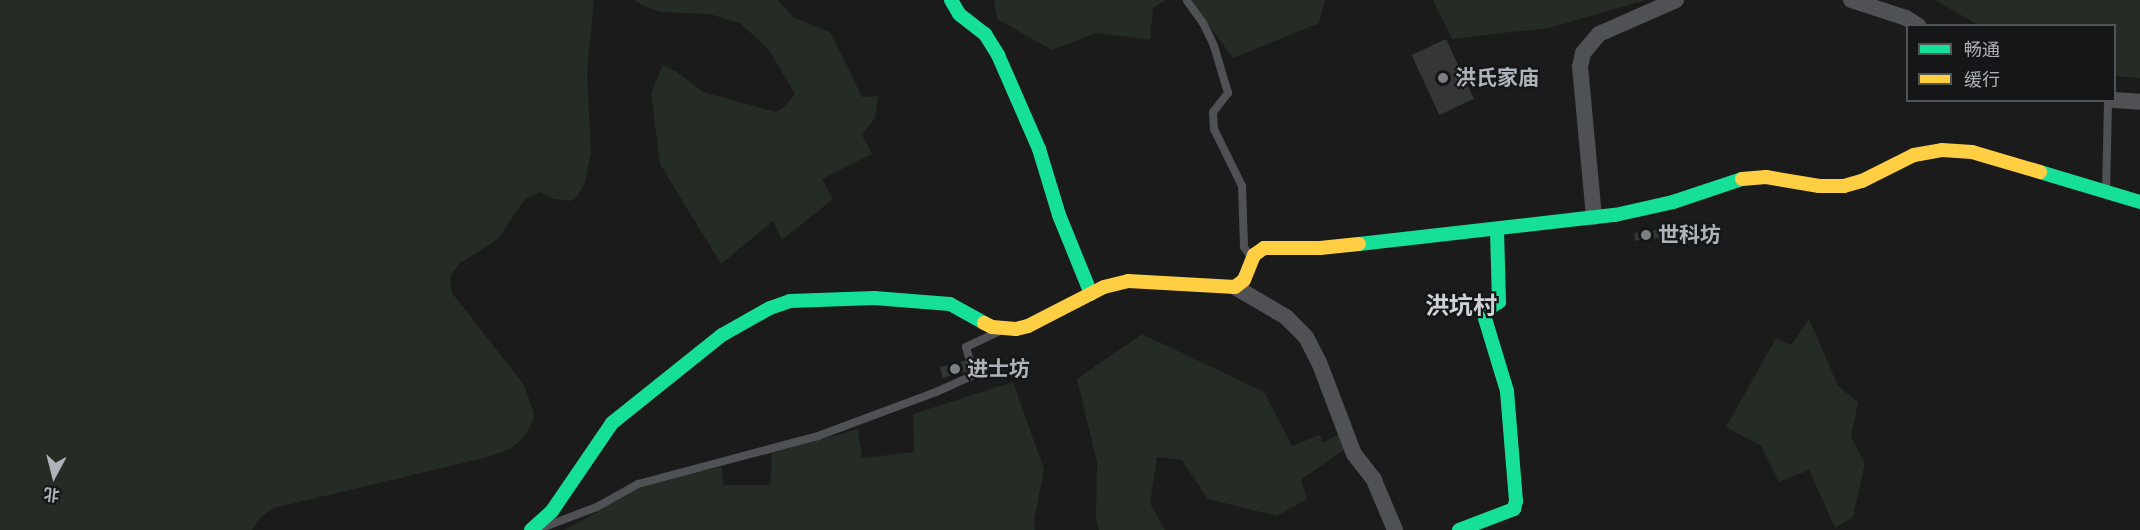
<!DOCTYPE html>
<meta charset="utf-8">
<style>
body{margin:0}
#map{position:relative;width:2140px;height:530px;overflow:hidden;background:#1b1b1b;font-family:Jost,"Noto Sans SC",sans-serif}
div>[style]{position:absolute}
[style*='--x']{left:calc(var(--x)*1px);top:calc(var(--y)*1px);width:calc(var(--w)*1px);rotate:calc(var(--a)*1deg)}
.green>*{inset:0;background:#252b25}
.building>*{inset:0;background:#353636;transform-origin:0 0}
.lane>*{height:8px;margin:-4px;padding:0 4px;transform-origin:4px;border-radius:4px;background:#505154}
.street>*{height:16px;margin:-8px;padding:0 8px;transform-origin:8px;border-radius:8px;background:#505154}
.fast>*{height:14px;margin:-7px;padding:0 7px;transform-origin:7px;border-radius:7px;background:#16e098}
.slow>*{height:14px;margin:-7px;padding:0 7px;transform-origin:7px;border-radius:7px;background:#ffcf43}
.dots>*{width:16px;height:16px;translate:-50% -50%;box-sizing:border-box;border:3px solid #151617;border-radius:50%}
span{translate:-50% -50%;white-space:nowrap;text-align:center;line-height:1.15;-webkit-text-stroke:4.5px #151617;paint-order:stroke}
.poi-label{font-size:21px;color:#aeb3ba;font-weight:700}
.left{translate:0 -50%;text-align:left}
.quarter-label{font-size:24px;color:#cfd2d7;font-weight:700}
.legend{position:absolute;left:1906px;top:24px;width:210px;height:78px;box-sizing:border-box;background:#151617;border:2px solid #525558;margin:0;padding:8px 10px;list-style:none;font-size:18px;color:#aeb3ba}
.legend li{display:flex;align-items:center;gap:12px;height:30px}
.legend b{width:30px;border:2px solid #525558}
.north{position:absolute;left:24px;top:446px;width:60px;height:60px;-webkit-text-stroke:4px #151617;paint-order:stroke;rotate:187deg;font-size:16px;font-weight:700;line-height:24px;text-align:center;color:#aeb3ba}
.north::after{content:'';display:block;margin:auto;width:21px;height:27px;background:#aeb3ba;clip-path:polygon(50% 0,100% 100%,50% 72%,0 100%)}
</style>
<div id="map">
<div class="green">
<i style="clip-path:polygon(0 0,594px 0,587px 72px,591px 153px,585px 183px,577px 197px,570px 201px,554px 199px,540px 192px,525px 199px,497px 240px,460px 263px,450px 276px,452px 293px,524px 385px,534px 413px,533px 421px,524px 437px,510px 449px,488px 457px,274px 508px,261px 517px,252px 530px,0 530px)"></i>
<i style="clip-path:polygon(634px 0,778px 0,793px 17px,831px 33px,862px 97px,878px 96px,875px 118px,862px 135px,872px 154px,822px 179px,833px 199px,782px 240px,773px 221px,721px 264px,660px 164px,651px 93px,663px 65px,677px 72px,703px 92px,776px 112px,784px 107px,795px 94px,769px 50px,740px 23px,709px 14px,660px 12px,643px 6px)"></i>
<i style="clip-path:polygon(994px 0,1166px 0,1153px 8px,1150px 40px,1096px 33px,1052px 50px,997px 19px)"></i>
<i style="clip-path:polygon(1190px 0,1325px 0,1319px 23px,1233px 58px)"></i>
<i style="clip-path:polygon(1433px 0,1646px 0,1549px 28px,1452px 39px)"></i>
<i style="clip-path:polygon(1935px 0,2140px 0,2140px 78px,2115px 76px,2114px 26px,1978px 25px)"></i>
<i style="clip-path:polygon(1809px 319px,1838px 386px,1858px 402px,1851px 437px,1865px 463px,1853px 517px,1835px 528px,1809px 470px,1779px 482px,1761px 446px,1726px 427px,1776px 338px,1791px 345px)"></i>
<i style="clip-path:polygon(1142px 334px,1264px 392px,1292px 446px,1320px 435px,1323px 443px,1341px 433px,1346px 448px,1301px 480px,1307px 499px,1277px 516px,1208px 499px,1182px 460px,1157px 457px,1150px 503px,1165px 530px,1099px 530px,1096px 519px,1097px 462px,1077px 379px)"></i>
<i style="clip-path:polygon(1013px 382px,1044px 469px,1034px 521px,1035px 530px,565px 530px,650px 482px,722px 467px,723px 485px,770px 485px,772px 453px,858px 429px,862px 458px,914px 452px,913px 414px)"></i>
</div>
<div class="building">
<i style="left:1446px;top:39px;width:66px;height:38px;rotate:65deg"></i>
<i style="left:1658px;top:230px;width:8px;height:24px;rotate:83deg"></i>
<i style="left:967px;top:360px;width:11px;height:28px;rotate:75deg"></i>
</div>
<div class="lane">
<i style="--x:1187;--y:1;--w:27;--a:54"></i>
<i style="--x:1203;--y:23;--w:25;--a:64"></i>
<i style="--x:1214;--y:46;--w:49;--a:73.4"></i>
<i style="--x:1228;--y:93;--w:24;--a:128"></i>
<i style="--x:1213;--y:112;--w:17;--a:87"></i>
<i style="--x:1214;--y:129;--w:64;--a:63.8"></i>
<i style="--x:1242;--y:186;--w:61;--a:88.1"></i>
<i style="--x:1244;--y:247;--w:11;--a:56"></i>
<i style="--x:2106;--y:191;--w:91;--a:-88.7"></i>
<i style="--x:544;--y:527;--w:57;--a:-20.7"></i>
<i style="--x:597;--y:507;--w:47;--a:-29.3"></i>
<i style="--x:638;--y:484;--w:186;--a:-14.9"></i>
<i style="--x:818;--y:436;--w:126;--a:-20.4"></i>
<i style="--x:936;--y:392;--w:42;--a:-24.1"></i>
<i style="--x:974;--y:375;--w:29;--a:-106"></i>
<i style="--x:966;--y:347;--w:35;--a:-25"></i>
</div>
<div class="street">
<i style="--x:1851;--y:0;--w:58;--a:18.1"></i>
<i style="--x:1906;--y:18;--w:15;--a:32"></i>
<i style="--x:2114;--y:100;--w:26;--a:4"></i>
<i style="--x:1594;--y:217;--w:151;--a:-95.3"></i>
<i style="--x:1580;--y:67;--w:14;--a:-78"></i>
<i style="--x:1583;--y:53;--w:25;--a:-50"></i>
<i style="--x:1599;--y:34;--w:84;--a:-23.8"></i>
<i style="--x:1235;--y:287;--w:59;--a:30.5"></i>
<i style="--x:1286;--y:317;--w:28;--a:45"></i>
<i style="--x:1306;--y:337;--w:28;--a:63"></i>
<i style="--x:1319;--y:362;--w:98;--a:69.2"></i>
<i style="--x:1354;--y:454;--w:33;--a:52"></i>
<i style="--x:1374;--y:480;--w:54;--a:67.2"></i>
</div>
<div class="fast">
<i style="--x:951;--y:0;--w:16;--a:60"></i>
<i style="--x:959;--y:14;--w:33;--a:38"></i>
<i style="--x:985;--y:34;--w:25;--a:58"></i>
<i style="--x:998;--y:55;--w:103;--a:66.4"></i>
<i style="--x:1039;--y:149;--w:69;--a:73.1"></i>
<i style="--x:1059;--y:215;--w:85;--a:67.9"></i>
<i style="--x:2040;--y:172;--w:104;--a:16.7"></i>
<i style="--x:1359;--y:244;--w:258;--a:-6.5"></i>
<i style="--x:1615;--y:215;--w:59;--a:-12.6"></i>
<i style="--x:1673;--y:202;--w:73;--a:-18.4"></i>
<i style="--x:531;--y:530;--w:28;--a:-42"></i>
<i style="--x:552;--y:511;--w:107;--a:-55.7"></i>
<i style="--x:612;--y:423;--w:141;--a:-38.7"></i>
<i style="--x:722;--y:335;--w:55;--a:-29.4"></i>
<i style="--x:770;--y:308;--w:21;--a:-19"></i>
<i style="--x:790;--y:301;--w:84;--a:-2"></i>
<i style="--x:874;--y:298;--w:76;--a:4.5"></i>
<i style="--x:950;--y:304;--w:39;--a:29"></i>
<i style="--x:1459;--y:530;--w:59;--a:-20.9"></i>
<i style="--x:1514;--y:509;--w:8;--a:-76"></i>
<i style="--x:1516;--y:501;--w:110;--a:-94.7"></i>
<i style="--x:1507;--y:391;--w:83;--a:-106.9"></i>
<i style="--x:1483;--y:312;--w:19;--a:-32"></i>
<i style="--x:1499;--y:302;--w:73;--a:-91.6"></i>
</div>
<div class="slow">
<i style="--x:1742;--y:179;--w:24;--a:-5"></i>
<i style="--x:1766;--y:177;--w:54;--a:9.6"></i>
<i style="--x:1819;--y:186;--w:25;--a:0"></i>
<i style="--x:1844;--y:186;--w:19;--a:-16"></i>
<i style="--x:1862;--y:181;--w:58;--a:-26.6"></i>
<i style="--x:1914;--y:155;--w:28;--a:-10"></i>
<i style="--x:1942;--y:150;--w:30;--a:4"></i>
<i style="--x:1972;--y:152;--w:71;--a:16.4"></i>
<i style="--x:984;--y:323;--w:9;--a:27"></i>
<i style="--x:992;--y:327;--w:24;--a:5"></i>
<i style="--x:1016;--y:329;--w:12;--a:-14"></i>
<i style="--x:1028;--y:326;--w:85;--a:-27.2"></i>
<i style="--x:1104;--y:287;--w:25;--a:-14"></i>
<i style="--x:1128;--y:281;--w:107;--a:3.2"></i>
<i style="--x:1235;--y:287;--w:11;--a:-38"></i>
<i style="--x:1244;--y:280;--w:27;--a:-68"></i>
<i style="--x:1254;--y:255;--w:12;--a:-35"></i>
<i style="--x:1264;--y:248;--w:56;--a:0"></i>
<i style="--x:1320;--y:248;--w:39;--a:-6"></i>
</div>
<div class="dots">
<i style="left:1443px;top:78px;background:#7b7e82"></i>
<i style="left:1646px;top:235px;background:#7b7e82"></i>
<i style="left:955px;top:369px;background:#7b7e82"></i>
</div>
<div class="poi-label">
<span class="left" style="left:1455px;top:78px">洪氏家庙</span>
<span class="left" style="left:1658px;top:235px">世科坊</span>
<span class="left" style="left:967px;top:369px">进士坊</span>
</div>
<div class="quarter-label">
<span style="left:1461px;top:306px">洪坑村</span>
</div>
<ul class="legend">
<li><b style="height:8px;background:#16e098"></b>畅通</li>
<li><b style="height:8px;background:#ffcf43"></b>缓行</li>
</ul>
<div class="north">北</div>
</div>
